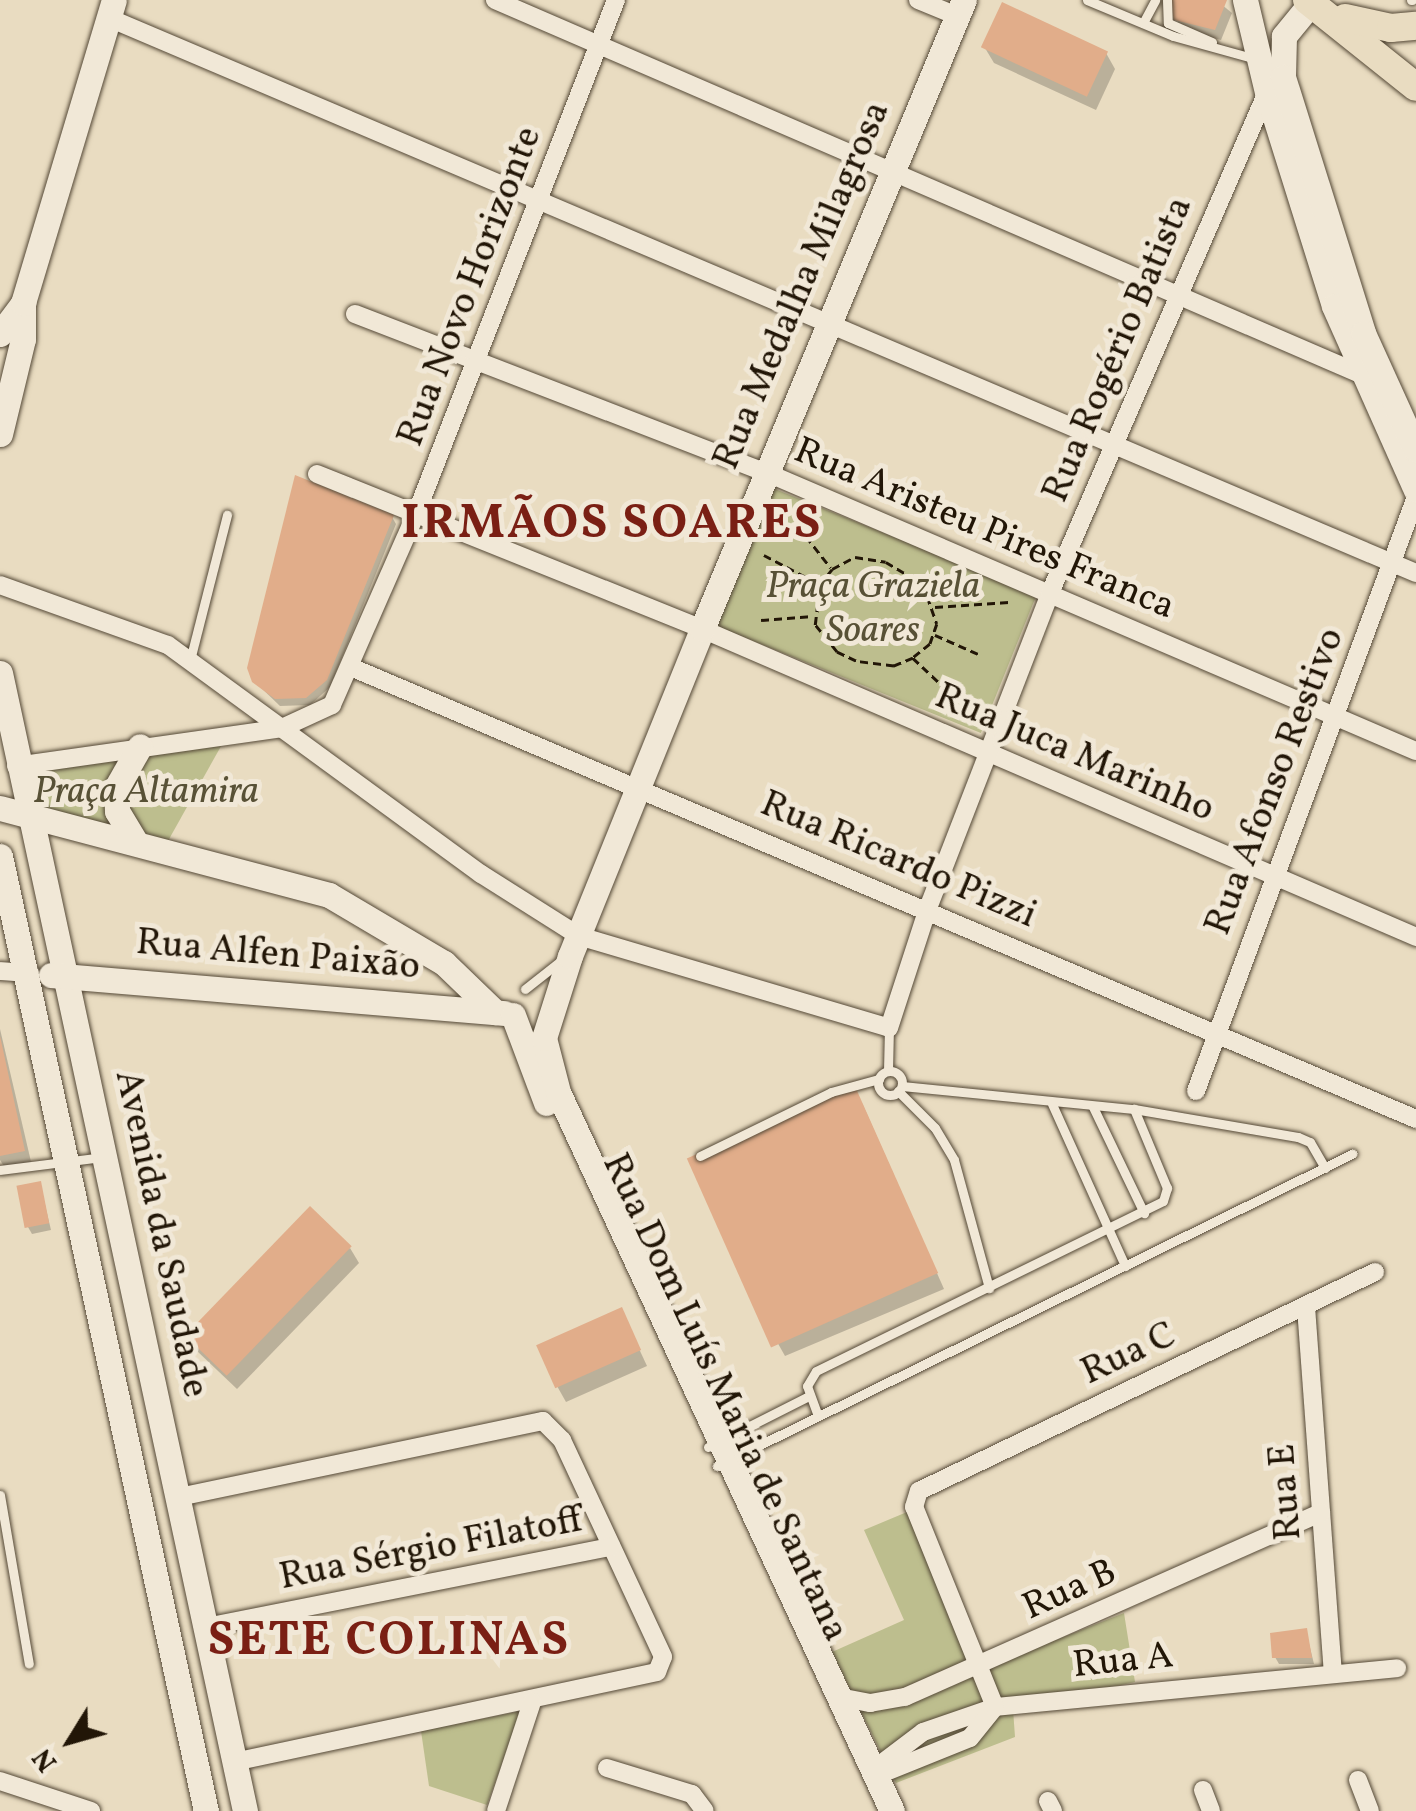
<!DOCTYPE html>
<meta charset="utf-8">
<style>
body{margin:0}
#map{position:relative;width:1416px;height:1811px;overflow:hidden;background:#e9dcc1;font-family:Vollkorn,serif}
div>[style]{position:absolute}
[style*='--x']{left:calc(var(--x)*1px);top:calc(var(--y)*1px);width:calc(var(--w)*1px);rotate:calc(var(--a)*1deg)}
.green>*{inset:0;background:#bdbe8e;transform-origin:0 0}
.shadow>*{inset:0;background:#0003}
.building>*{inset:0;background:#e1ad8a;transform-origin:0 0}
.path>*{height:2.5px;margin-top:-1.25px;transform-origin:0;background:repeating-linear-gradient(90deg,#221607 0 8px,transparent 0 13px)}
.roads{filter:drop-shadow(0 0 2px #544836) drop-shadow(0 0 2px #544836)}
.lane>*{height:9px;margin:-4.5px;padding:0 4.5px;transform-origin:4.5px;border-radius:4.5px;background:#f1e8d7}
.lane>.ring{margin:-4.5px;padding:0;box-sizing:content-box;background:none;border:9px solid #f1e8d7;border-radius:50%}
.street>*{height:18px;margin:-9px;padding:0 9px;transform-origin:9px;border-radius:9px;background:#f1e8d7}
.secondary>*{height:25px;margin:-12.5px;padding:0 12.5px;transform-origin:12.5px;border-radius:12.5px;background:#f1e8d7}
.primary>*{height:28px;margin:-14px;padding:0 14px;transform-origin:14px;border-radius:14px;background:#e9dcc1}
span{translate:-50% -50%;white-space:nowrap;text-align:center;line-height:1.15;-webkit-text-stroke:10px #f1e8d7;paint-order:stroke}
.street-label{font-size:38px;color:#221607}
.park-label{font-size:38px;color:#585136;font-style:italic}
.district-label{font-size:48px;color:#7a1f14;font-weight:700;letter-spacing:2.5px}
.north{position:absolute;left:20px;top:1691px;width:100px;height:100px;-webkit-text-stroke:8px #f1e8d7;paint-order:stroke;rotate:233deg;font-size:28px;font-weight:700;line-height:40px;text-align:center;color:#221607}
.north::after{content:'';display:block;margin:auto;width:35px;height:45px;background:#221607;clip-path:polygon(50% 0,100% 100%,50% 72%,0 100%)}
</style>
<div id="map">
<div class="green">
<i style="left:765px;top:485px;width:293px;height:149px;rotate:22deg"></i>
<i style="clip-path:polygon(225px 739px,168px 841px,34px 808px,24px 770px)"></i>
<i style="clip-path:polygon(907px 1512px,974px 1658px,995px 1664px,1124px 1613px,1135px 1682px,1013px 1709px,1015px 1737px,896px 1783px,832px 1652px,904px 1620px,864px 1530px)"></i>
<i style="clip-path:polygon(521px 1711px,487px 1805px,429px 1786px,421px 1731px)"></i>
</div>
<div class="shadow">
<i style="clip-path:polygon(1216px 0,1232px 13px,1221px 40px,1183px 30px,1176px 19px)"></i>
<i style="clip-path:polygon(985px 48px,1106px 53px,1115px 69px,1096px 110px,994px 63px)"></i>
<i style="clip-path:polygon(392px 517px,396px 524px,330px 687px,310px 705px,280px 706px,254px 681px)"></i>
<i style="clip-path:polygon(0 1029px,32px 1166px,7px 1171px,0 1160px)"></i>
<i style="clip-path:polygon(862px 1103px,944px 1289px,785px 1356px,776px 1340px)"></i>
<i style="clip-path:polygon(40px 1184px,51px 1230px,32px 1234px,28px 1227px)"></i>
<i style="clip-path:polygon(350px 1248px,359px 1263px,237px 1389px,197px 1351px,188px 1335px)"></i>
<i style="clip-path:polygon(621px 1310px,647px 1366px,566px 1402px,557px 1386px)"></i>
<i style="clip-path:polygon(1306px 1631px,1314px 1664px,1279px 1664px,1275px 1657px)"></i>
</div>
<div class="building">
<i style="clip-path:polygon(1169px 0,1227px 0,1215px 30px,1174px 20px)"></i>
<i style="left:1002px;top:2px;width:117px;height:50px;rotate:25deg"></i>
<i style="clip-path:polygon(295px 475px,394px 515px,327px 680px,306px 698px,275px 699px,252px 682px,247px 668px)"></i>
<i style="clip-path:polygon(0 1036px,25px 1151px,0 1156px)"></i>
<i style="left:854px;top:1084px;width:207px;height:183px;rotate:66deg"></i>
<i style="left:41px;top:1181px;width:43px;height:25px;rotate:79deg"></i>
<i style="left:310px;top:1206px;width:58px;height:180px;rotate:44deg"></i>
<i style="left:622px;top:1307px;width:47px;height:94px;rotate:66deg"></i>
<i style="clip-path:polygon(1307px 1628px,1312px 1658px,1272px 1658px,1270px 1633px)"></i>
</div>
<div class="path">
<i style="--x:798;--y:526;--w:53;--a:51.8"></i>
<i style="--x:764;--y:555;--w:62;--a:27.8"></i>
<i style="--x:855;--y:557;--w:31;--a:9"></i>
<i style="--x:886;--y:562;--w:43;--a:30.7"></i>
<i style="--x:923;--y:584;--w:42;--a:70.7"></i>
<i style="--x:937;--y:624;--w:21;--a:109"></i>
<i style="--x:930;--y:644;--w:22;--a:141"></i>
<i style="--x:913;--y:658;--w:21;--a:157"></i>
<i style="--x:894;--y:666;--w:38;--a:-173"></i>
<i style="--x:856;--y:661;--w:21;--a:-155"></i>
<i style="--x:837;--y:652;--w:35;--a:-129"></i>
<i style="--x:815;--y:625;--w:41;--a:-83"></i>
<i style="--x:820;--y:584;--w:19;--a:-51"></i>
<i style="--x:832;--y:569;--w:26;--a:-28"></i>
<i style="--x:935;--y:607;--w:74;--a:-3.9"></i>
<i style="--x:761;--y:620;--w:52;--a:-4.4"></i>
<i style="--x:935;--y:635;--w:47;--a:23.8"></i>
<i style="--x:913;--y:658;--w:67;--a:43.2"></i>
</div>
<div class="roads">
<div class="lane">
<i style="--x:1087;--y:0;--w:93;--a:22.7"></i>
<i style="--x:1173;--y:36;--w:86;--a:15.5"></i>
<i style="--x:1167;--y:0;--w:23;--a:88"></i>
<i style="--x:1168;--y:23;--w:48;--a:23.4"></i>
<i style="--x:1411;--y:0;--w:1;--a:0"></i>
<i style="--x:1143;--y:23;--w:26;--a:-62"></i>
<i style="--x:190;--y:660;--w:150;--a:-75.7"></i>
<i style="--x:525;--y:989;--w:48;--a:-38.3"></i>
<i style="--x:888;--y:1071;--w:43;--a:-88.7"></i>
<i class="ring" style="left:878px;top:1071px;width:15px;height:15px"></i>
<i style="--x:902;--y:1086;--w:233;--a:5.7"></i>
<i style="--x:1134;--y:1109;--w:166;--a:9.7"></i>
<i style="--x:1298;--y:1137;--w:13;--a:23"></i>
<i style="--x:1310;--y:1142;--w:30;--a:60"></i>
<i style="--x:898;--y:1091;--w:52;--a:45"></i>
<i style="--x:935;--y:1128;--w:37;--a:59"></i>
<i style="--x:954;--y:1160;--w:133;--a:74.7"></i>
<i style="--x:1052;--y:1104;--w:178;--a:65.7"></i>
<i style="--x:1093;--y:1107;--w:118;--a:64.3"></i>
<i style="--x:700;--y:1156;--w:146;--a:-26"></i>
<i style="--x:831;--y:1092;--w:50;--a:-15.2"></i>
<i style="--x:0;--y:1170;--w:104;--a:-7.2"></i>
<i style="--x:818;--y:1416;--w:32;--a:-110"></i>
<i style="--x:807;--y:1386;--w:17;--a:-59"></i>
<i style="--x:816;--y:1371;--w:386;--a:-26.1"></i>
<i style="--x:1163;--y:1201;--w:14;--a:-73"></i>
<i style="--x:1167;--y:1188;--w:86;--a:-112.7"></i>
<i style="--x:708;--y:1447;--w:113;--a:-26.8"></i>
<i style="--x:717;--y:1466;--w:708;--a:-26.17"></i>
<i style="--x:0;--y:1495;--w:171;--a:80.3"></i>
</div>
<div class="street">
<i style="--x:495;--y:0;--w:942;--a:23.38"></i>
<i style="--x:918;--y:0;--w:42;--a:22.3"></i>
<i style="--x:109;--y:18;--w:1420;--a:23.01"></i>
<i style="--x:355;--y:314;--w:439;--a:21.1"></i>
<i style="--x:765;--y:472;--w:708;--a:23.2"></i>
<i style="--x:317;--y:474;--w:415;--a:21.9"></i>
<i style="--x:702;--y:629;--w:778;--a:23.33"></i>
<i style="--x:0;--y:585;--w:178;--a:19.7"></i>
<i style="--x:168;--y:645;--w:388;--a:36.2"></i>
<i style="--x:481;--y:874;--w:116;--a:32.3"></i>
<i style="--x:579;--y:936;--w:323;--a:16.5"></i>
<i style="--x:889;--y:1028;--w:126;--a:-72"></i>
<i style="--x:928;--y:908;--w:338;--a:-68.8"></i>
<i style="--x:1050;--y:593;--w:546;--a:-66.58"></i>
<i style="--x:353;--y:668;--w:1155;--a:22.99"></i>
<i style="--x:16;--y:766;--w:269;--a:-8.1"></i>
<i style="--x:282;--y:728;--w:55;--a:-24.7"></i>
<i style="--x:332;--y:705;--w:209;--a:-66.3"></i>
<i style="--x:416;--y:514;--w:552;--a:-68.74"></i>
<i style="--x:0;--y:971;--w:30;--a:4"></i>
<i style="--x:1196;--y:1091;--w:633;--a:-69.68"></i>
<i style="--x:1306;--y:1307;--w:366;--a:85.8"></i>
<i style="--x:179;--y:1497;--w:372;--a:-11.8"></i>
<i style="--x:543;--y:1421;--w:27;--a:45"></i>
<i style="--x:562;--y:1440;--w:239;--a:65"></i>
<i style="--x:663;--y:1657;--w:16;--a:112"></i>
<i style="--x:657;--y:1672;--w:432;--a:168"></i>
<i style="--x:206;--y:1627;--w:413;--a:-11.2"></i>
<i style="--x:839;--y:1697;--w:32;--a:11"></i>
<i style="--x:870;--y:1703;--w:36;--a:-10"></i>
<i style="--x:905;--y:1697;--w:455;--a:-23.9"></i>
<i style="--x:607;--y:1768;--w:89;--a:17"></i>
<i style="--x:692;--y:1794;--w:21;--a:53"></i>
<i style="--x:873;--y:1770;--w:63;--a:-37.2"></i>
<i style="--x:923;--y:1732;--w:76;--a:-19.1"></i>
<i style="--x:995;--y:1707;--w:404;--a:-5.5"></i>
<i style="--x:876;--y:1776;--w:101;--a:-22"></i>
<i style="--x:970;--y:1738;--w:40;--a:-51"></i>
<i style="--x:995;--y:1707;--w:216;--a:-112"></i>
<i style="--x:914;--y:1507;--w:17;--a:-73"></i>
<i style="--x:919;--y:1491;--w:506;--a:-25.65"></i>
<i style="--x:1358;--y:1780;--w:33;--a:69"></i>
<i style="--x:0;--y:1781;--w:96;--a:18.2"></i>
<i style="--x:1203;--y:1790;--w:22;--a:69"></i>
<i style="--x:1048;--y:1801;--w:11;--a:63"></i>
<i style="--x:496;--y:1811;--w:115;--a:-71.7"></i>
</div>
<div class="secondary">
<i style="--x:1245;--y:0;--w:95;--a:76.6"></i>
<i style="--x:1267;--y:92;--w:224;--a:72.6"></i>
<i style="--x:1334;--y:306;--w:201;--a:66"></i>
<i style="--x:1311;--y:3;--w:43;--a:129.3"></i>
<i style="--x:1284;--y:36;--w:41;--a:91.4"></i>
<i style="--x:1283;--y:77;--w:268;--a:72.6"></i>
<i style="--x:1363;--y:333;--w:128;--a:65.6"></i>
<i style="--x:0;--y:334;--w:39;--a:-53"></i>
<i style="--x:0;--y:434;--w:98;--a:-76.4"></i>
<i style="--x:23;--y:339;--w:36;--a:-90"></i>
<i style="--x:23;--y:303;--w:316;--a:-73.3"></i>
<i style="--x:0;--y:673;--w:1164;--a:77.85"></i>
<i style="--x:0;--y:808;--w:340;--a:14.8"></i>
<i style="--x:329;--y:895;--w:134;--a:30.6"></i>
<i style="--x:444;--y:963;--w:71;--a:43.9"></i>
<i style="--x:135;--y:841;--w:35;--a:-121"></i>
<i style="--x:117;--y:811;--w:23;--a:-92"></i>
<i style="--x:116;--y:788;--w:48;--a:-60.3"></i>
<i style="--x:0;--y:856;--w:977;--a:77.83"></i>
<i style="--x:51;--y:975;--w:455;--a:4.8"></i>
<i style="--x:513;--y:1015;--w:94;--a:69.4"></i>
<i style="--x:892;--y:1811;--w:793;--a:-114.92"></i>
<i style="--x:558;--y:1092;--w:56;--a:-104.5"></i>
<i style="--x:544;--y:1038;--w:86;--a:-72.4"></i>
<i style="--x:570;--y:956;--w:353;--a:-68"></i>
<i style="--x:702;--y:629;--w:681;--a:-67.39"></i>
</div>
<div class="primary">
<i style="--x:1307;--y:0;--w:139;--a:38.6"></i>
<i style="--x:1345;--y:18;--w:47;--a:12.3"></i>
<i style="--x:1391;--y:28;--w:25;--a:-5"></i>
</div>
</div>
<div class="street-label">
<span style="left:803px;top:286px;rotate:-67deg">Rua Medalha Milagrosa</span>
<span style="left:471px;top:287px;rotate:-69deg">Rua Novo Horizonte</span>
<span style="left:1119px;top:350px;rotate:-67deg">Rua Rogério Batista</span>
<span style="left:984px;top:530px;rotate:23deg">Rua Aristeu Pires Franca</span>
<span style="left:1074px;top:754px;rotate:23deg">Rua Juca Marinho</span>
<span style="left:1276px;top:782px;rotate:-69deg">Rua Afonso Restivo</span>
<span style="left:898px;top:861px;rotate:23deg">Rua Ricardo Pizzi</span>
<span style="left:278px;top:956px;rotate:5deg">Rua Alfen Paixão</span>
<span style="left:160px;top:1234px;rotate:78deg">Avenida da Saudade</span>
<span style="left:1129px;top:1355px;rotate:-25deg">Rua C</span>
<span style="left:724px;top:1398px;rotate:65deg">Rua Dom Luís Maria de Santana</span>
<span style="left:1287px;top:1492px;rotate:-94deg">Rua E</span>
<span style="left:431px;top:1550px;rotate:-11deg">Rua Sérgio Filatoff</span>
<span style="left:1070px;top:1591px;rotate:-24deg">Rua B</span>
<span style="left:1123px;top:1662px;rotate:-6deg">Rua A</span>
</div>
<div class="park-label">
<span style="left:873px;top:610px">Praça Graziela<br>Soares</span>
<span style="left:146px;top:793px">Praça Altamira</span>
</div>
<div class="district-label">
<span style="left:612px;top:525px">IRMÃOS SOARES</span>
<span style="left:389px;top:1642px">SETE COLINAS</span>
</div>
<div class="north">N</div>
</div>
